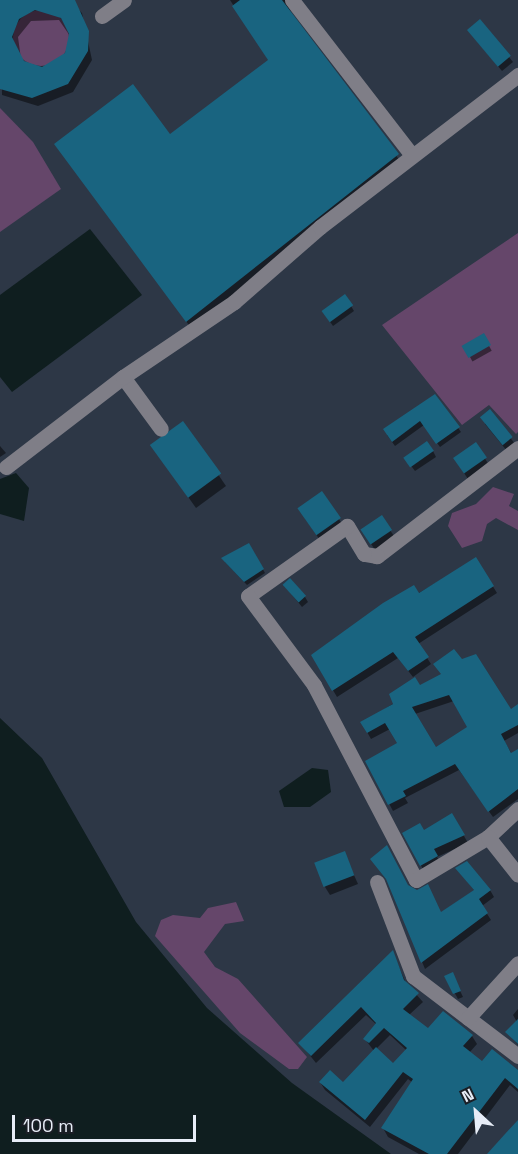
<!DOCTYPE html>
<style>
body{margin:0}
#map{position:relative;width:518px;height:1154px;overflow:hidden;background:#2d3746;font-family:"Space Grotesk",sans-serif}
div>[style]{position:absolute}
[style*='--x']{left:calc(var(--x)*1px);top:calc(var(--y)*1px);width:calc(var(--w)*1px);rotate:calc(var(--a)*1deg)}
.green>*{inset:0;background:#65466a}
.round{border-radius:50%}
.water>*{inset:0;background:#0f1e1f}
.shadow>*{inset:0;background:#0007;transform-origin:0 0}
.building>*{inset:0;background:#196480;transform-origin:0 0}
.minor>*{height:15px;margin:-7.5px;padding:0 7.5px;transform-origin:7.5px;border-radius:7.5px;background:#7f7e87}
span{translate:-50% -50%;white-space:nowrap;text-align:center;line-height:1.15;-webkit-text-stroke:4.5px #1a1e25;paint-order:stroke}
.north{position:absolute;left:446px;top:1082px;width:60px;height:60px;-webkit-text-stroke:4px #1a1e25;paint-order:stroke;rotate:334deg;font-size:16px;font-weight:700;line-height:24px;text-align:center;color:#e7edf7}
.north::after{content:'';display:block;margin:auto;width:21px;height:27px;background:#e7edf7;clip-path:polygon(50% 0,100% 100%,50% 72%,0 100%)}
.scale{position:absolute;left:12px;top:1115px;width:184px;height:27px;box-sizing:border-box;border:3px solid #e7edf7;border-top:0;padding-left:8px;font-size:18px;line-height:21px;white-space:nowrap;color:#e7edf7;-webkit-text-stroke:4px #1a1e25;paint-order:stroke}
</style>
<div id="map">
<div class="green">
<i class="round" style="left:13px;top:10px;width:56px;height:56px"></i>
<i style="clip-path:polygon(0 108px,33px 142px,61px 189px,0 232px)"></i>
<i style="clip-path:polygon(518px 233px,518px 432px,516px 434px,489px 405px,462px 425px,382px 325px)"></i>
<i style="clip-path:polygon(493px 487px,514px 494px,509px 506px,518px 511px,518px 530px,496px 518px,487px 524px,482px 541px,462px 548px,448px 526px,452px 513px,476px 504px)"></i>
<i style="clip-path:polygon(236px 902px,244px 921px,225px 924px,204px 952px,215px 967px,238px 979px,307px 1057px,298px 1069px,289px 1069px,240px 1033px,155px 936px,161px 920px,173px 915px,200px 918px,208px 908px)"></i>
</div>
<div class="water">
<i style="clip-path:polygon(90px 229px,142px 295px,12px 392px,0 377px,0 295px)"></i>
<i style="clip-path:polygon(16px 473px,29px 488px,24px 521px,0 514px,0 479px)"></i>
<i style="clip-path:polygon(0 718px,42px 758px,136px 922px,207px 1008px,292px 1083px,391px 1154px,0 1154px)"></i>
<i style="clip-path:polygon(312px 768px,328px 770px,331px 792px,310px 807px,284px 807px,279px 791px)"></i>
</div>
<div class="shadow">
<i style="clip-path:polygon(evenodd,0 0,69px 0,82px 13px,92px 60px,73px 92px,38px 106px,2px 95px,0 0,59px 20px,70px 36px,67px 53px,51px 66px,32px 67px,21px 59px,18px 37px,31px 21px,59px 20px)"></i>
<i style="clip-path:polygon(230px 0,285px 0,300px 30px,404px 166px,194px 332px,56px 144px,170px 136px,269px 61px)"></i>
<i style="clip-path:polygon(480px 21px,513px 62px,502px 71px,472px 35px)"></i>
<i style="clip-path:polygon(345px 296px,354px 311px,333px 326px,326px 316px)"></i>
<i style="left:483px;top:335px;width:18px;height:22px;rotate:61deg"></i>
<i style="clip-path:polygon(435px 396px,461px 432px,440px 447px,424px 425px,395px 446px,387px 435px)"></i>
<i style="clip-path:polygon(490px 411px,515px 444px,507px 451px,485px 424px)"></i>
<i style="clip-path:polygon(183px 423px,226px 486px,196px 508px,159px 456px)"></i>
<i style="clip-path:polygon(476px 444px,489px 465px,468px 479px,458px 464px)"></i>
<i style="clip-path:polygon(0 446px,6px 453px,0 457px)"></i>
<i style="clip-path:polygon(433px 451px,436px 457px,415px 471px,409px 463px)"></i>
<i style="clip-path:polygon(322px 493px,344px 527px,322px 543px,304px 517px)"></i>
<i style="clip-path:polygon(381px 517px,394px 536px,375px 550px,366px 536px)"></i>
<i style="clip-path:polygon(249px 545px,265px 573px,247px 585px,225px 562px)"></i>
<i style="clip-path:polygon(476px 559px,497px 593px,418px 644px,431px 664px,413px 677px,398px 658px,337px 697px,313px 656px)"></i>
<i style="clip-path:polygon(284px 585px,305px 597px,308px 602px,302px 607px)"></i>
<i style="clip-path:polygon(evenodd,420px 687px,511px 711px,518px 706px,518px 733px,504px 741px,518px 764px,518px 799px,493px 817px,459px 770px,405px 798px,408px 803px,393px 811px,367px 762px,399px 744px,390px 729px,371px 739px,362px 723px,420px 687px,454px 701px,469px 727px,436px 749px,415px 714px,454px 701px)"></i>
<i style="clip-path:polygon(452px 815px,468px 843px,437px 857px,441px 864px,425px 873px,404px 833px,423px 832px)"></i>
<i style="clip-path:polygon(344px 853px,358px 884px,330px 895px,325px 887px)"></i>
<i style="clip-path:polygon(457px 869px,490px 890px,494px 897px,482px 906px,491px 920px,425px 969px,389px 882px,407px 886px,441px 914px,475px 891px)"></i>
<i style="clip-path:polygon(evenodd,392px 952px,406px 983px,423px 1002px,409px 1015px,428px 1030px,472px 1036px,477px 1044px,469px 1053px,482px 1063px,518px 1072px,518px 1092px,510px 1085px,458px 1154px,419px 1154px,388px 1137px,383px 1128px,413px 1083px,408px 1079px,370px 1127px,325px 1090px,320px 1082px,343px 1084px,374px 1051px,365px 1039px,377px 1025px,366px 1015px,316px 1063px,300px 1043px,392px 952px,390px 1035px,406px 1050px,393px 1065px,376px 1049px,390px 1035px)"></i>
<i style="clip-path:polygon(446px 977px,455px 980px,463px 997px,458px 999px)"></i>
<i style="clip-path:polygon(518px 1009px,518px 1045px,507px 1032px,517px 1022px,513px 1015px)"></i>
</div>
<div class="building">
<i style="clip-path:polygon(evenodd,0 0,75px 0,89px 31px,88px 51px,68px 84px,32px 98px,0 89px,0 0,35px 10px,61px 18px,69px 34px,65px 53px,42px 67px,24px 61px,12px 37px,19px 19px,35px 10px)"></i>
<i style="clip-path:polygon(240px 0,282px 0,399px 154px,186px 322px,54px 144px,133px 84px,170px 134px,268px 60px,232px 6px)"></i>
<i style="left:480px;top:19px;width:48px;height:17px;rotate:50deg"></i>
<i style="left:345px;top:294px;width:14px;height:29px;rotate:54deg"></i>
<i style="left:484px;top:333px;width:14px;height:26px;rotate:60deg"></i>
<i style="clip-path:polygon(435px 394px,460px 427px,436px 444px,420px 421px,392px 442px,383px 429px)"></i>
<i style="left:490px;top:409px;width:36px;height:13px;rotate:51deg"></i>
<i style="left:183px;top:421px;width:65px;height:41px;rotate:54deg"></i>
<i style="left:427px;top:441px;width:12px;height:29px;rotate:55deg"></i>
<i style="left:476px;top:442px;width:19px;height:28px;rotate:55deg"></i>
<i style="left:322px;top:491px;width:33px;height:30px;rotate:55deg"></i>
<i style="left:382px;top:515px;width:18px;height:26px;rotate:56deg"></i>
<i style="clip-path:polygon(249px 543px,264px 569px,244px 582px,221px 558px)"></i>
<i style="clip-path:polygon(476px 557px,494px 586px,415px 637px,429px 657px,408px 671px,393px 652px,332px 691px,311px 655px,383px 603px,414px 585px,419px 593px)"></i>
<i style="left:290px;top:578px;width:24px;height:10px;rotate:48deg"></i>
<i style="clip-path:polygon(evenodd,454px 649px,462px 659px,476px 654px,511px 709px,518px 704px,518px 725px,501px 734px,511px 753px,518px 749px,518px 789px,488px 812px,455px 764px,403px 791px,406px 796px,388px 805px,365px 761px,397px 743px,385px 723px,367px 733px,360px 722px,393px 704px,389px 694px,415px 677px,420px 685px,441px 674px,433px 664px,454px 649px,449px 695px,467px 727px,436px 747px,412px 707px,449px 695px)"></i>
<i style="clip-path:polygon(452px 813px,465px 835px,434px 849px,438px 856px,420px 866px,402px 833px,420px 823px,424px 830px)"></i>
<i style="clip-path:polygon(387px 845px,408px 885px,417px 890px,428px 884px,441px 912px,474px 890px,455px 868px,467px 861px,491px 890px,479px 899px,488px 913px,421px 963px,386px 879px,370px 859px)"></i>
<i style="left:345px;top:851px;width:26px;height:33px;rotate:69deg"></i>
<i style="clip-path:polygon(393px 950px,404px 980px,419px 993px,403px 1009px,428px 1028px,443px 1011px,473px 1035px,463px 1046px,482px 1061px,492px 1049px,518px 1070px,518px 1089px,505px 1078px,447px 1154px,429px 1154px,381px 1128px,413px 1079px,403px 1072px,365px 1120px,319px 1082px,330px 1070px,343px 1082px,376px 1047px,393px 1063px,407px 1048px,384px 1028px,369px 1043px,363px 1039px,376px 1023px,361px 1007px,311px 1056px,298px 1043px)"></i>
<i style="clip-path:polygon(453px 972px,461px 991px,453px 994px,444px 976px)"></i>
<i style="clip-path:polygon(518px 1019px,518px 1044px,505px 1032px)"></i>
<i style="clip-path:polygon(518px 1120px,518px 1154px,487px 1154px,505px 1134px)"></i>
</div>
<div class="minor">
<i style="--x:292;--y:0;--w:196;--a:52.3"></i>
<i style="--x:102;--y:16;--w:27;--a:-36"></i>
<i style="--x:123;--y:377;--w:64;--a:53.8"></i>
<i style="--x:518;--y:448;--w:178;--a:142.5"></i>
<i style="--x:377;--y:556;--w:13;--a:-171"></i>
<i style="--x:364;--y:554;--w:33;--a:-121"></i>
<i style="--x:347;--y:526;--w:121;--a:144.7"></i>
<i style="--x:248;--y:596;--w:111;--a:53.4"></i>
<i style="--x:314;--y:685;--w:220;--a:62.4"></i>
<i style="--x:416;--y:880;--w:84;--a:-30.8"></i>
<i style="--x:488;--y:837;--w:41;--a:-43"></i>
<i style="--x:6;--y:467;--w:148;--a:-37.6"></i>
<i style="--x:123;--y:377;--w:134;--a:-34"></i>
<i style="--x:234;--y:302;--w:114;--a:-41.1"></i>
<i style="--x:320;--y:227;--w:250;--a:-37.5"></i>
<i style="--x:488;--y:837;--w:48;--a:51.7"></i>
<i style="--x:377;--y:882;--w:101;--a:69"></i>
<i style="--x:413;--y:976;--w:132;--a:37.3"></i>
<i style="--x:468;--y:1018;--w:74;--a:-47.7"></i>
</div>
<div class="north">N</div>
<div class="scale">100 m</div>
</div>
